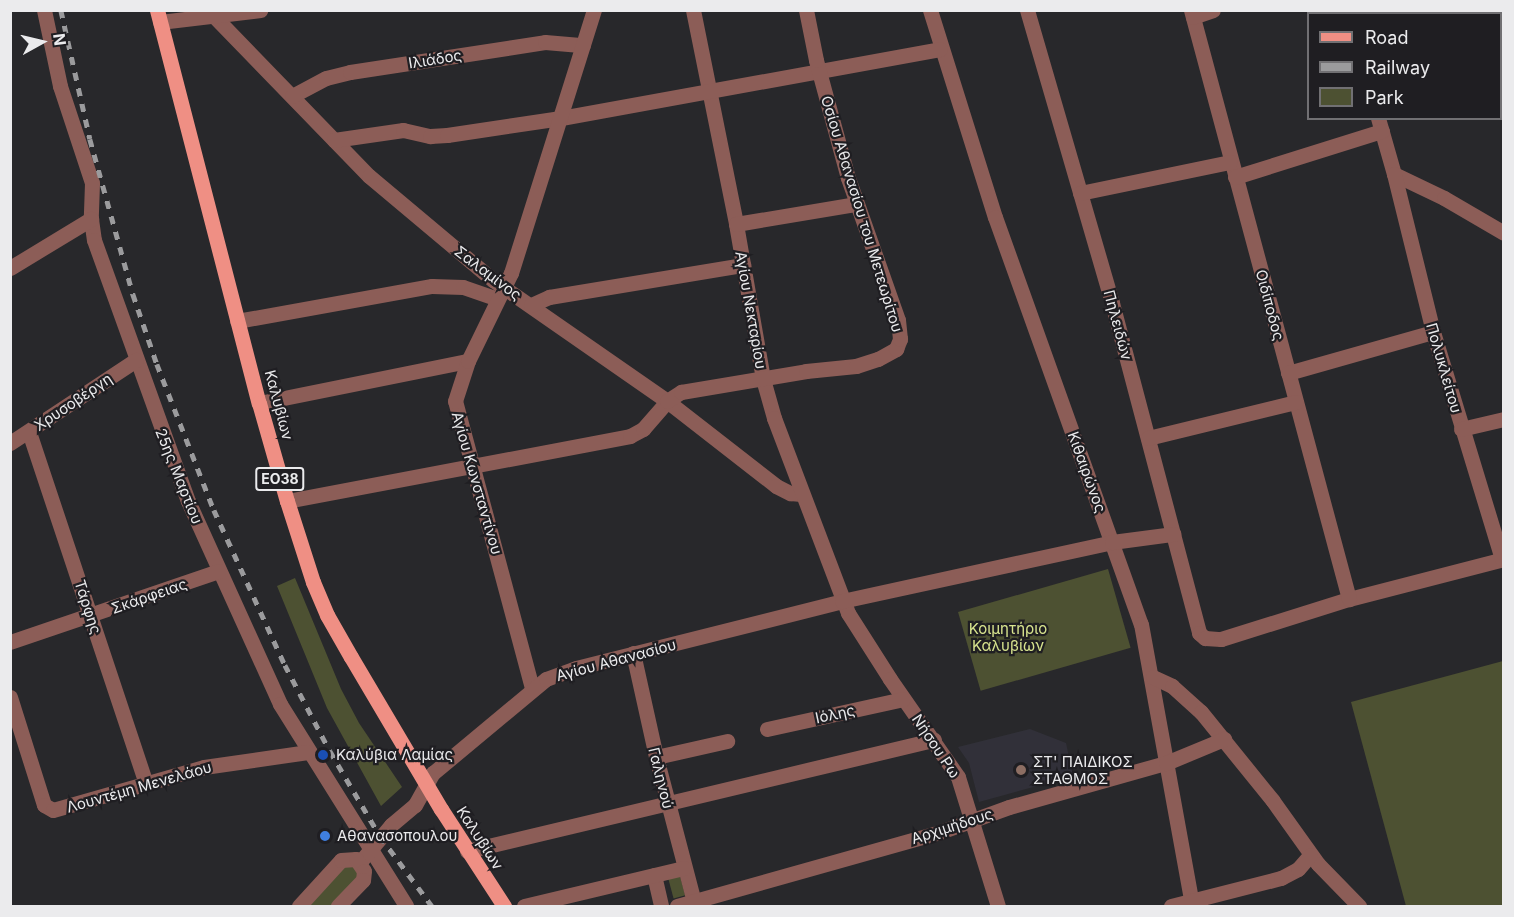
<!DOCTYPE html>
<meta charset="utf-8">
<style>
body{margin:0}
#map{position:relative;width:1514px;height:917px;overflow:hidden;background:#28282b;font-family:Inter,sans-serif}
div>[style]{position:absolute}
[style*='--x']{left:calc(var(--x)*1px);top:calc(var(--y)*1px);width:calc(var(--w)*1px);rotate:calc(var(--a)*1deg)}
.built>*{inset:0;background:#313039}
.green>*{inset:0;background:#4d5132;transform-origin:0 0}
.minor>*{height:15px;margin:-7.5px;padding:0 7.5px;transform-origin:7.5px;border-radius:7.5px;background:#8c5d57}
.major>*{height:15px;margin:-7.5px;padding:0 7.5px;transform-origin:7.5px;border-radius:7.5px;background:#ef8f84}
.rail>*{height:4.5px;margin-top:-2.25px;transform-origin:0;background:repeating-linear-gradient(90deg,#9b9b9d 0 8px,transparent 0 16px)}
.dots>*{width:16px;height:16px;translate:-50% -50%;box-sizing:border-box;border:3px solid #1f1e22;border-radius:50%}
span{translate:-50% -50%;white-space:nowrap;text-align:center;line-height:1.15;-webkit-text-stroke:4.5px #1f1e22;paint-order:stroke}
.shield-label span{padding:2px 4px;background:#1f1e22;border:2px solid;border-radius:4px;-webkit-text-stroke-width:0}
.shield-label{font-size:14px;color:#ebebed;font-weight:700}
.street-label{font-size:15px;color:#ebebed}
.park-label{font-size:15px;color:#d8e48e}
.poi-label{font-size:15px;color:#ebebed}
.left{translate:0 -50%;text-align:left}
.frame{position:absolute;inset:0;border:12px solid #ebebed;pointer-events:none}
.legend{position:absolute;left:1307px;top:12px;width:195px;height:108px;box-sizing:border-box;background:#1f1e22;border:2px solid #717073;margin:0;padding:8px 10px;list-style:none;font-size:18px;color:#ebebed}
.legend li{display:flex;align-items:center;gap:12px;height:30px}
.legend b{width:30px;border:2px solid #717073}
.north{position:absolute;left:12px;top:12px;width:60px;height:60px;-webkit-text-stroke:4px #1f1e22;paint-order:stroke;rotate:82deg;font-size:16px;font-weight:700;line-height:24px;text-align:center;color:#ebebed}
.north::after{content:'';display:block;margin:auto;width:21px;height:27px;background:#ebebed;clip-path:polygon(50% 0,100% 100%,50% 72%,0 100%)}
</style>
<div id="map">
<div class="built">
<i style="clip-path:polygon(1030px 729px,1066px 743px,1073px 776px,979px 802px,969px 763px,958px 747px)"></i>
</div>
<div class="green">
<i style="left:1108px;top:569px;width:82px;height:156px;rotate:74deg"></i>
<i style="clip-path:polygon(295px 578px,341px 689px,359px 723px,402px 787px,381px 806px,327px 708px,277px 586px)"></i>
<i style="clip-path:polygon(1503px 661px,1503px 906px,1406px 906px,1351px 702px)"></i>
<i style="clip-path:polygon(347px 861px,361px 875px,334px 906px,303px 906px)"></i>
<i style="left:680px;top:876px;width:20px;height:12px;rotate:75deg"></i>
</div>
<div class="minor">
<i style="--x:44;--y:10;--w:78;--a:78.1"></i>
<i style="--x:60;--y:86;--w:102;--a:71.7"></i>
<i style="--x:92;--y:183;--w:36;--a:92"></i>
<i style="--x:91;--y:219;--w:21;--a:82"></i>
<i style="--x:94;--y:240;--w:277;--a:70.2"></i>
<i style="--x:188;--y:501;--w:223;--a:65.6"></i>
<i style="--x:280;--y:704;--w:238;--a:58"></i>
<i style="--x:208;--y:10;--w:231;--a:45.9"></i>
<i style="--x:369;--y:176;--w:162;--a:40"></i>
<i style="--x:493;--y:280;--w:212;--a:34.8"></i>
<i style="--x:667;--y:401;--w:138;--a:37.9"></i>
<i style="--x:776;--y:486;--w:16;--a:27"></i>
<i style="--x:790;--y:493;--w:11;--a:5"></i>
<i style="--x:693;--y:10;--w:218;--a:78.6"></i>
<i style="--x:736;--y:224;--w:157;--a:80.1"></i>
<i style="--x:763;--y:379;--w:41;--a:74.2"></i>
<i style="--x:774;--y:418;--w:209;--a:69.2"></i>
<i style="--x:848;--y:613;--w:78;--a:57.5"></i>
<i style="--x:890;--y:679;--w:119;--a:55.2"></i>
<i style="--x:958;--y:777;--w:135;--a:72.8"></i>
<i style="--x:930;--y:10;--w:217;--a:72.6"></i>
<i style="--x:995;--y:217;--w:432;--a:70.3"></i>
<i style="--x:1141;--y:624;--w:287;--a:79.7"></i>
<i style="--x:1027;--y:10;--w:305;--a:73.8"></i>
<i style="--x:1112;--y:303;--w:341;--a:75.2"></i>
<i style="--x:1199;--y:633;--w:8;--a:40"></i>
<i style="--x:1205;--y:638;--w:16;--a:4"></i>
<i style="--x:1221;--y:639;--w:134;--a:-17.4"></i>
<i style="--x:1349;--y:599;--w:160;--a:-14.5"></i>
<i style="--x:1191;--y:10;--w:610;--a:74.98"></i>
<i style="--x:1390;--y:14;--w:4;--a:-63"></i>
<i style="--x:1193;--y:17;--w:21;--a:-19"></i>
<i style="--x:160;--y:22;--w:101;--a:-6.8"></i>
<i style="--x:292;--y:96;--w:38;--a:-28"></i>
<i style="--x:326;--y:78;--w:25;--a:-14"></i>
<i style="--x:350;--y:72;--w:197;--a:-8.7"></i>
<i style="--x:545;--y:42;--w:38;--a:5"></i>
<i style="--x:1378;--y:118;--w:58;--a:74.1"></i>
<i style="--x:1394;--y:174;--w:55;--a:25.6"></i>
<i style="--x:1444;--y:198;--w:69;--a:30.3"></i>
<i style="--x:334;--y:140;--w:70;--a:-8.2"></i>
<i style="--x:403;--y:130;--w:28;--a:13"></i>
<i style="--x:430;--y:136;--w:17;--a:-3"></i>
<i style="--x:447;--y:135;--w:115;--a:-8.5"></i>
<i style="--x:561;--y:118;--w:385;--a:-10.3"></i>
<i style="--x:1394;--y:174;--w:163;--a:76.1"></i>
<i style="--x:1433;--y:332;--w:237;--a:73.1"></i>
<i style="--x:1235;--y:177;--w:154;--a:-17.4"></i>
<i style="--x:1080;--y:193;--w:153;--a:-11.7"></i>
<i style="--x:736;--y:224;--w:122;--a:-9.5"></i>
<i style="--x:10;--y:268;--w:95;--a:-31.2"></i>
<i style="--x:531;--y:305;--w:20;--a:-24"></i>
<i style="--x:549;--y:297;--w:197;--a:-9.4"></i>
<i style="--x:237;--y:321;--w:198;--a:-10.2"></i>
<i style="--x:432;--y:286;--w:31;--a:2"></i>
<i style="--x:463;--y:287;--w:36;--a:19"></i>
<i style="--x:1288;--y:373;--w:151;--a:-15.8"></i>
<i style="--x:259;--y:403;--w:213;--a:-11.4"></i>
<i style="--x:1461;--y:429;--w:44;--a:-13.1"></i>
<i style="--x:29;--y:432;--w:370;--a:71.6"></i>
<i style="--x:1148;--y:438;--w:152;--a:-13.7"></i>
<i style="--x:10;--y:443;--w:151;--a:-33.4"></i>
<i style="--x:287;--y:501;--w:349;--a:-10.7"></i>
<i style="--x:630;--y:436;--w:15;--a:-28"></i>
<i style="--x:643;--y:429;--w:37;--a:-49"></i>
<i style="--x:667;--y:401;--w:17;--a:-33"></i>
<i style="--x:681;--y:392;--w:127;--a:-9.5"></i>
<i style="--x:806;--y:371;--w:50;--a:-5.7"></i>
<i style="--x:856;--y:366;--w:23;--a:-18"></i>
<i style="--x:878;--y:359;--w:21;--a:-29"></i>
<i style="--x:896;--y:349;--w:11;--a:-68"></i>
<i style="--x:900;--y:339;--w:19;--a:-96"></i>
<i style="--x:898;--y:320;--w:151;--a:-109.4"></i>
<i style="--x:848;--y:178;--w:122;--a:-105.2"></i>
<i style="--x:816;--y:60;--w:51;--a:-101.3"></i>
<i style="--x:10;--y:642;--w:220;--a:-18.8"></i>
<i style="--x:633;--y:653;--w:107;--a:77.5"></i>
<i style="--x:656;--y:757;--w:150;--a:75.3"></i>
<i style="--x:1153;--y:677;--w:21;--a:25"></i>
<i style="--x:1172;--y:686;--w:39;--a:42"></i>
<i style="--x:1201;--y:712;--w:114;--a:51"></i>
<i style="--x:1273;--y:801;--w:77;--a:54.5"></i>
<i style="--x:1318;--y:864;--w:59;--a:45.7"></i>
<i style="--x:532;--y:688;--w:297;--a:-105"></i>
<i style="--x:455;--y:401;--w:42;--a:-72"></i>
<i style="--x:468;--y:361;--w:98;--a:-64"></i>
<i style="--x:511;--y:273;--w:276;--a:-72.5"></i>
<i style="--x:10;--y:697;--w:113;--a:72.5"></i>
<i style="--x:44;--y:805;--w:10;--a:29"></i>
<i style="--x:53;--y:810;--w:157;--a:-15.9"></i>
<i style="--x:204;--y:767;--w:105;--a:-8.2"></i>
<i style="--x:767;--y:729;--w:139;--a:-12.4"></i>
<i style="--x:656;--y:757;--w:73;--a:-12.7"></i>
<i style="--x:467;--y:851;--w:480;--a:-13.4"></i>
<i style="--x:360;--y:862;--w:48;--a:-50"></i>
<i style="--x:391;--y:825;--w:31;--a:-40"></i>
<i style="--x:415;--y:805;--w:37;--a:-61"></i>
<i style="--x:433;--y:773;--w:147;--a:-39.8"></i>
<i style="--x:546;--y:679;--w:32;--a:-20"></i>
<i style="--x:576;--y:668;--w:274;--a:-14.1"></i>
<i style="--x:842;--y:601;--w:276;--a:-12.3"></i>
<i style="--x:1112;--y:542;--w:62;--a:-7.5"></i>
<i style="--x:654;--y:875;--w:32;--a:77"></i>
<i style="--x:299;--y:906;--w:62;--a:-47.6"></i>
<i style="--x:341;--y:860;--w:15;--a:-4"></i>
<i style="--x:356;--y:859;--w:14;--a:56"></i>
<i style="--x:364;--y:871;--w:9;--a:96"></i>
<i style="--x:363;--y:880;--w:36;--a:134"></i>
<i style="--x:524;--y:906;--w:164;--a:-13.4"></i>
<i style="--x:677;--y:906;--w:273;--a:-15.7"></i>
<i style="--x:940;--y:832;--w:73;--a:-19.9"></i>
<i style="--x:1009;--y:807;--w:163;--a:-15.7"></i>
<i style="--x:1166;--y:763;--w:63;--a:-22.5"></i>
<i style="--x:1171;--y:906;--w:114;--a:-14.3"></i>
<i style="--x:1281;--y:878;--w:19;--a:-28"></i>
<i style="--x:1298;--y:869;--w:18;--a:-49"></i>
</div>
<div class="major">
<i style="--x:157;--y:10;--w:406;--a:75.5"></i>
<i style="--x:259;--y:403;--w:102;--a:74.1"></i>
<i style="--x:287;--y:501;--w:85;--a:72.2"></i>
<i style="--x:313;--y:582;--w:36;--a:67"></i>
<i style="--x:327;--y:615;--w:48;--a:60.3"></i>
<i style="--x:351;--y:657;--w:177;--a:59.4"></i>
<i style="--x:441;--y:809;--w:116;--a:57"></i>
</div>
<div class="rail">
<i style="--x:61;--y:10;--w:132;--a:77.3"></i>
<i style="--x:90;--y:139;--w:161;--a:74.5"></i>
<i style="--x:133;--y:294;--w:74;--a:71.1"></i>
<i style="--x:157;--y:364;--w:157;--a:68.7"></i>
<i style="--x:214;--y:510;--w:170;--a:65.4"></i>
<i style="--x:285;--y:665;--w:97;--a:62.4"></i>
<i style="--x:330;--y:751;--w:99;--a:59.5"></i>
<i style="--x:380;--y:836;--w:87;--a:53.4"></i>
</div>
<div class="dots">
<i style="left:323px;top:755px;background:#1a4fb4"></i>
<i style="left:1021px;top:770px;background:#8d6e63"></i>
<i style="left:325px;top:836px;background:#3f7fe0"></i>
</div>
<div class="shield-label">
<span style="left:280px;top:479px">ΕΟ38</span>
</div>
<div class="street-label">
<span style="left:435px;top:59px;rotate:-9deg">Ιλιάδος</span>
<span style="left:862px;top:214px;rotate:73deg">Οσίου Αθανασίου του Μετεωρίτου</span>
<span style="left:488px;top:273px;rotate:37deg">Σαλαμίνος</span>
<span style="left:1270px;top:305px;rotate:75deg">Οιδίποδος</span>
<span style="left:751px;top:310px;rotate:80deg">Αγίου Νεκταρίου</span>
<span style="left:1118px;top:325px;rotate:75deg">Πηλειδών</span>
<span style="left:1444px;top:368px;rotate:74deg">Πολυκλείτου</span>
<span style="left:73px;top:402px;rotate:-34deg">Χρυσοβέργη</span>
<span style="left:279px;top:405px;rotate:75deg">Καλυβίων</span>
<span style="left:1087px;top:472px;rotate:70deg">Κιθαιρώνος</span>
<span style="left:179px;top:476px;rotate:68deg">25ης Μαρτίου</span>
<span style="left:477px;top:483px;rotate:74deg">Αγίου Κωνσταντίνου</span>
<span style="left:149px;top:596px;rotate:-19deg">Σκάρφειας</span>
<span style="left:88px;top:607px;rotate:72deg">Τάρφης</span>
<span style="left:616px;top:660px;rotate:-15deg">Αγίου Αθανασίου</span>
<span style="left:835px;top:714px;rotate:-12deg">Ιόλης</span>
<span style="left:936px;top:746px;rotate:56deg">Νήσου Ρω</span>
<span style="left:661px;top:778px;rotate:76deg">Γαληνού</span>
<span style="left:139px;top:787px;rotate:-16deg">Λουντέμη Μενελάου</span>
<span style="left:952px;top:826px;rotate:-18deg">Αρχιμήδους</span>
<span style="left:480px;top:838px;rotate:57deg">Καλυβίων</span>
</div>
<div class="park-label">
<span style="left:1008px;top:637px">Κοιμητήριο<br>Καλυβίων</span>
</div>
<div class="poi-label">
<span class="left" style="left:336px;top:755px">Καλύβια Λαμίας</span>
<span class="left" style="left:1033px;top:770px">ΣΤ' ΠΑΙΔΙΚΟΣ<br>ΣΤΑΘΜΟΣ</span>
<span class="left" style="left:337px;top:836px">Αθανασοπουλου</span>
</div>
<div class="frame"></div>
<ul class="legend">
<li><b style="height:8px;background:#ef8f84"></b>Road</li>
<li><b style="height:8px;background:#9b9b9d"></b>Railway</li>
<li><b style="height:16px;background:#4d5132"></b>Park</li>
</ul>
<div class="north">N</div>
</div>
